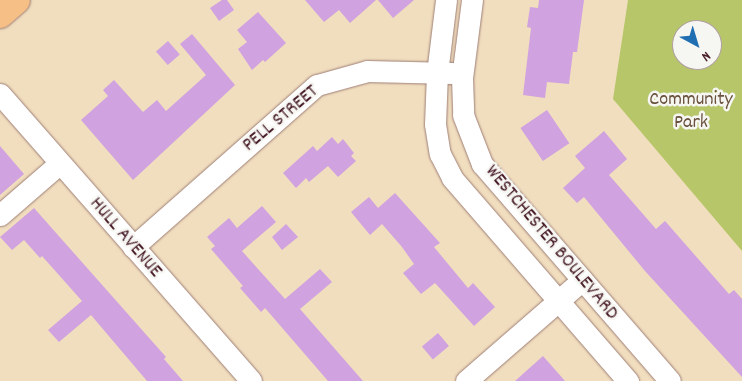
<!DOCTYPE html>
<style>
body{margin:0}
#map{position:relative;width:742px;height:381px;overflow:hidden;background:#f1debf;font-family:Dekko,sans-serif}
div>[style]{position:absolute}
[style*='--x']{left:calc(var(--x)*1px);top:calc(var(--y)*1px);width:calc(var(--w)*1px);rotate:calc(var(--a)*1deg)}
.green>*{inset:0;background:#b6c669}
.building>*{inset:0;background:#d0a2df;transform-origin:0 0}
.roads{filter:drop-shadow(0 0 1px #9e7e75) drop-shadow(0 0 1px #9e7e75)}
.minor>*{height:21px;margin:-10.5px;padding:0 10.5px;transform-origin:10.5px;border-radius:10.5px;background:#fff}
.major>*{height:28px;margin:-14px;padding:0 14px;transform-origin:14px;border-radius:14px;background:#f5bf86}
span{translate:-50% -50%;white-space:nowrap;text-align:center;line-height:1.15;-webkit-text-stroke:5px #f6f6f2;paint-order:stroke}
.park-label{font-size:20px;color:#6a513e}
.street-label{font-size:20px;color:#4a1f2b}
.north{position:absolute;left:672px;top:20px;width:50px;height:50px;box-sizing:border-box;background:#f6f6f2;border:1px solid #b1a0a2;border-radius:50%;rotate:141deg;font-size:14px;font-weight:700;line-height:20px;text-align:center;color:#4a1f2b}
.north::after{content:'';display:block;margin:auto;width:18px;height:22px;background:#1f6fb2;clip-path:polygon(50% 0,100% 100%,50% 72%,0 100%)}
</style>
<div id="map">
<div class="green">
<i style="clip-path:polygon(evenodd,628px 0,742px 0,742px 251px,613px 99px,628px 0,682px 30px,712px 30px,712px 60px,682px 60px,682px 30px)"></i>
</div>
<div class="building">
<i style="clip-path:polygon(222px 0,227px 0,234px 10px,219px 21px,210px 8px)"></i>
<i style="clip-path:polygon(305px 0,376px 0,350px 23px,339px 10px,324px 22px)"></i>
<i style="clip-path:polygon(378px 0,414px 0,393px 18px)"></i>
<i style="clip-path:polygon(539px 0,584px 0,577px 52px,573px 52px,569px 84px,547px 82px,545px 98px,523px 95px,531px 28px,527px 27px,530px 7px,538px 8px)"></i>
<i style="clip-path:polygon(258px 12px,286px 43px,265px 62px,263px 60px,252px 70px,238px 49px,247px 42px,237px 30px)"></i>
<i style="clip-path:polygon(192px 34px,235px 85px,133px 180px,81px 120px,108px 96px,103px 90px,114px 80px,143px 112px,157px 100px,166px 111px,206px 75px,180px 44px)"></i>
<i style="left:168px;top:41px;width:18px;height:16px;rotate:49deg"></i>
<i style="left:547px;top:110px;width:40px;height:32px;rotate:56deg"></i>
<i style="clip-path:polygon(604px 131px,627px 159px,609px 175px,656px 229px,665px 221px,729px 294px,734px 290px,742px 299px,742px 377px,645px 271px,584px 197px,577px 203px,563px 188px,585px 168px,575px 156px)"></i>
<i style="clip-path:polygon(332px 137px,338px 144px,343px 139px,354px 153px,351px 156px,356px 161px,338px 177px,328px 166px,309px 182px,306px 178px,296px 188px,283px 173px,313px 146px,317px 151px)"></i>
<i style="clip-path:polygon(0 146px,24px 174px,0 195px)"></i>
<i style="clip-path:polygon(395px 193px,440px 243px,434px 247px,468px 288px,473px 283px,495px 307px,474px 326px,435px 283px,421px 294px,403px 273px,414px 264px,402px 247px,382px 224px,370px 235px,351px 212px,369px 197px,378px 208px)"></i>
<i style="clip-path:polygon(262px 206px,276px 222px,242px 251px,285px 299px,320px 269px,332px 282px,300px 309px,363px 381px,328px 381px,265px 308px,261px 312px,240px 288px,243px 286px,211px 249px,215px 246px,207px 237px,229px 218px,237px 228px)"></i>
<i style="clip-path:polygon(34px 208px,166px 357px,164px 359px,183px 381px,147px 381px,91px 315px,59px 342px,48px 330px,82px 301px,42px 256px,40px 258px,24px 240px,12px 250px,0 237px)"></i>
<i style="clip-path:polygon(286px 224px,298px 237px,282px 250px,272px 237px)"></i>
<i style="left:438px;top:333px;width:17px;height:21px;rotate:50deg"></i>
<i style="clip-path:polygon(543px 356px,565px 381px,515px 381px)"></i>
</div>
<div class="roads">
<div class="minor">
<i style="--x:446;--y:0;--w:74;--a:97"></i>
<i style="--x:437;--y:73;--w:51;--a:92.2"></i>
<i style="--x:435;--y:124;--w:30;--a:81"></i>
<i style="--x:440;--y:154;--w:27;--a:63"></i>
<i style="--x:452;--y:178;--w:269;--a:49.1"></i>
<i style="--x:472;--y:0;--w:79;--a:97.3"></i>
<i style="--x:462;--y:78;--w:37;--a:88"></i>
<i style="--x:463;--y:115;--w:53;--a:68.8"></i>
<i style="--x:482;--y:164;--w:287;--a:49.1"></i>
<i style="--x:0;--y:94;--w:381;--a:48.8"></i>
<i style="--x:0;--y:215;--w:79;--a:-40.9"></i>
<i style="--x:133;--y:247;--w:245;--a:-41.4"></i>
<i style="--x:317;--y:85;--w:52;--a:-15.6"></i>
<i style="--x:367;--y:71;--w:85;--a:1.3"></i>
<i style="--x:466;--y:381;--w:154;--a:-41"></i>
</div>
<div class="major">
<i style="--x:0;--y:14;--w:21;--a:-41"></i>
</div>
</div>
<div class="park-label">
<span style="left:691px;top:112px">Community<br>Park</span>
</div>
<div class="street-label">
<span style="left:281px;top:119px;rotate:-40deg">PELL STREET</span>
<span style="left:125px;top:238px;rotate:49deg">HULL AVENUE</span>
<span style="left:551px;top:243px;rotate:50deg">WESTCHESTER BOULEVARD</span>
</div>
<div class="north">N</div>
</div>
